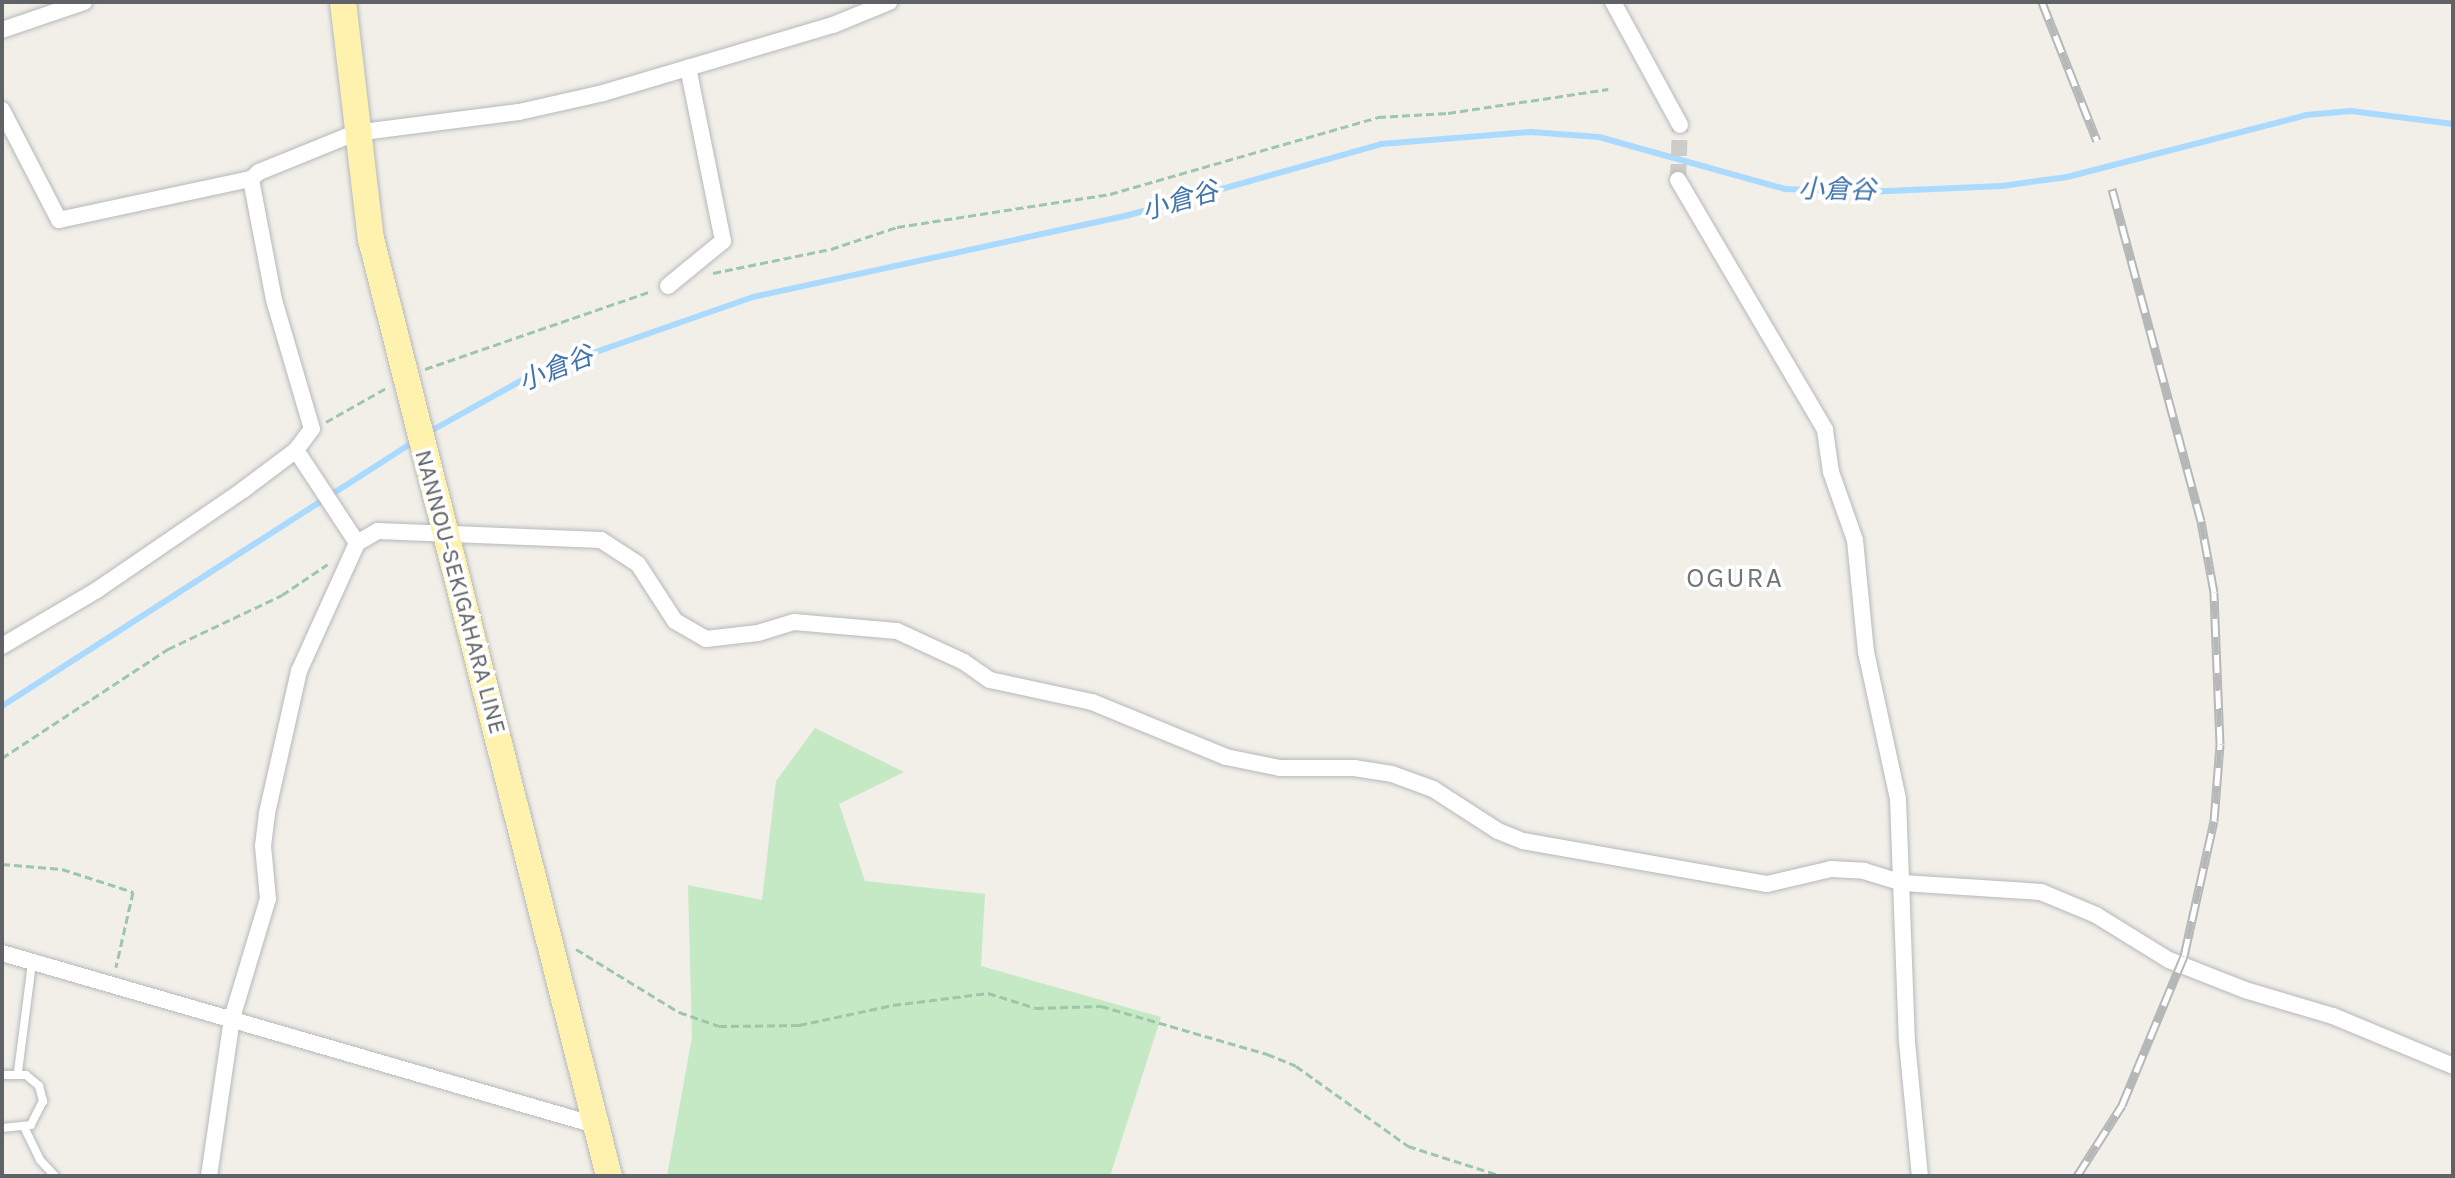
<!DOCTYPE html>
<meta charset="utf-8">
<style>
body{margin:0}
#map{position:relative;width:2455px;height:1178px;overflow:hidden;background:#f1efe8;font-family:Karla,"Noto Sans JP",sans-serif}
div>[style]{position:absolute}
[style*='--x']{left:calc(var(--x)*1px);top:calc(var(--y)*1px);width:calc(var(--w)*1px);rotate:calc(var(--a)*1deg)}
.green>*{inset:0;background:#c5e8c5}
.stream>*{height:6px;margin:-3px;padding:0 3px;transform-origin:3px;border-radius:3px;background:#aadaff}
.street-tunnel>*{height:16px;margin-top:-8px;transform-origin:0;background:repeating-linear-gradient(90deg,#ccccc8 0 16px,transparent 0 24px)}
.path>*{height:3px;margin-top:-1.5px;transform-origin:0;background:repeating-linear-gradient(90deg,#9cc7a9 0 8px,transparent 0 12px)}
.roads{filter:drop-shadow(0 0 2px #b5b8bc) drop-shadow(0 0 2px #b5b8bc)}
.lane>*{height:8px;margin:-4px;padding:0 4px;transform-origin:4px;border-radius:4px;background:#fff}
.street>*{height:16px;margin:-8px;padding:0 8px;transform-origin:8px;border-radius:8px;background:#fff}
.primary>*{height:26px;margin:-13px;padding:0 13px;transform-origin:13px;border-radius:13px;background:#fff2af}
.rail>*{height:9px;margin-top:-4.5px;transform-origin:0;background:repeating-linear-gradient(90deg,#fff 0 18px,#b6b7b8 0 36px);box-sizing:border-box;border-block:2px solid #b6b7b8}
span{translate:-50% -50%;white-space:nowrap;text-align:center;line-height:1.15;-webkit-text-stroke:7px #fff;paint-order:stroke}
.street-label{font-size:24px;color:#5f6368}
.water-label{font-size:26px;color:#4174aa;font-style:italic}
.quarter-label{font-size:28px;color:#70757a;letter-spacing:2px}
.frame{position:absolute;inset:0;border:4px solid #5f6368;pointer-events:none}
</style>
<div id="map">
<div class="green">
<i style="clip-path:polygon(815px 728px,904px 772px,839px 804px,865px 881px,985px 894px,981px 966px,1161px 1017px,1110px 1176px,667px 1176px,692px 1037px,688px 885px,762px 900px,776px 781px)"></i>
</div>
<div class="stream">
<i style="--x:429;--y:432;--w:119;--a:-29.1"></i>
<i style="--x:533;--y:374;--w:233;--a:-19.3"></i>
<i style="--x:753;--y:297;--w:385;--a:-12.3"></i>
<i style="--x:1129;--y:215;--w:262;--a:-15.7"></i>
<i style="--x:1381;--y:144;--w:150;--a:-4.6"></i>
<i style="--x:1531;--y:132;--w:68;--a:4.2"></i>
<i style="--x:1599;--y:137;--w:193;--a:15.6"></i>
<i style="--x:1785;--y:189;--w:79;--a:2.2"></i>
<i style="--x:1864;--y:192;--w:138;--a:-2.5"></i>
<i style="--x:2002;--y:186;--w:66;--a:-7.9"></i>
<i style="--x:2067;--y:177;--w:247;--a:-14.5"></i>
<i style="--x:2306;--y:115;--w:45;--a:-5.1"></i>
<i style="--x:2351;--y:111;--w:103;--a:7.3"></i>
<i style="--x:2;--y:706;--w:492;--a:-32.7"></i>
</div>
<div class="street-tunnel">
<i style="--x:1678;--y:180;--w:55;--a:-87.9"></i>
</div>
<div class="path">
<i style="--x:713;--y:273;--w:120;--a:-11.5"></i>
<i style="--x:831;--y:249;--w:70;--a:-18.4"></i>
<i style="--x:897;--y:227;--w:216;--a:-8.8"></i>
<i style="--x:1110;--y:194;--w:279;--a:-16"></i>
<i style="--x:1378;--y:117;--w:70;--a:-3.3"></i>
<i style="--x:1448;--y:113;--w:162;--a:-8.5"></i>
<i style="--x:425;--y:369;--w:240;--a:-19"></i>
<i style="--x:326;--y:422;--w:69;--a:-29.5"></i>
<i style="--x:2;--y:758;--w:199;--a:-33.3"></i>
<i style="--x:168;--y:649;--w:126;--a:-25.3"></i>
<i style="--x:282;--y:595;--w:55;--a:-34"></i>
<i style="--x:2;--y:864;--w:60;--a:4.8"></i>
<i style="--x:62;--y:869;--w:75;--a:17.9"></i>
<i style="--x:133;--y:892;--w:77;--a:102.8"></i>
<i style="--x:576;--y:949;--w:121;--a:31.5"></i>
<i style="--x:679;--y:1012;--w:42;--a:19.3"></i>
<i style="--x:719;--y:1026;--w:80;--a:-0.7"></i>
<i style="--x:799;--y:1025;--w:96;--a:-12"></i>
<i style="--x:893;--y:1005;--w:96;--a:-7.2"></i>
<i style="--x:988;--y:993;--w:50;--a:17.4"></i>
<i style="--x:1036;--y:1008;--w:65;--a:-1.8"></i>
<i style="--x:1101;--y:1006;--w:173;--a:16.1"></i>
<i style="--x:1267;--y:1054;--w:31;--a:22"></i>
<i style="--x:1296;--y:1066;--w:138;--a:35.5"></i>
<i style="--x:1408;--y:1146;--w:99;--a:17.7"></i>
</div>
<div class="roads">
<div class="lane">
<i style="--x:18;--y:1072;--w:111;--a:-82.7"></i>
<i style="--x:2;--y:1075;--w:24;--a:0"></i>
<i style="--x:26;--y:1075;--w:17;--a:40"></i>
<i style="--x:39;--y:1086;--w:16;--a:75"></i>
<i style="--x:43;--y:1101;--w:27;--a:117"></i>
<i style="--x:31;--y:1125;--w:29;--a:174"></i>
<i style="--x:25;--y:1129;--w:34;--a:64"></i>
<i style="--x:40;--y:1160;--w:22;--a:47"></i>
</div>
<div class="street">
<i style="--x:1613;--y:2;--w:140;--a:61.4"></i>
<i style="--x:2;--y:30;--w:87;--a:-18.9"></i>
<i style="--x:2;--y:110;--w:124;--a:62.6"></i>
<i style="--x:59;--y:220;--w:196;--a:-12.1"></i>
<i style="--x:1678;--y:180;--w:290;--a:59.5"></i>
<i style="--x:1825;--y:430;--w:42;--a:81.9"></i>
<i style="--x:1831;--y:472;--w:72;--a:70.6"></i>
<i style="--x:1855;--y:540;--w:113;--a:84.4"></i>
<i style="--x:1866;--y:652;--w:150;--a:77.7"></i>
<i style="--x:1898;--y:799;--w:243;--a:87.9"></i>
<i style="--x:1907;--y:1042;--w:135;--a:84.5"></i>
<i style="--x:668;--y:286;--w:71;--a:-39.3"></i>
<i style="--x:723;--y:241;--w:177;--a:-101.4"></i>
<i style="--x:296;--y:450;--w:111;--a:56.7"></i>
<i style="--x:2;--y:646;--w:110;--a:-30.5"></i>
<i style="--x:97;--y:590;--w:177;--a:-34.4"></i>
<i style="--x:243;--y:490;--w:66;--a:-37"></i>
<i style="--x:296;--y:450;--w:26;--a:-53"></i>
<i style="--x:312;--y:429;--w:134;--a:-106.4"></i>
<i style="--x:274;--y:300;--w:123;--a:-100.8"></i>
<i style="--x:251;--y:179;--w:11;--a:-41"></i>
<i style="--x:259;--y:172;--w:104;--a:-22.1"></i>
<i style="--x:355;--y:133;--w:165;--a:-7.3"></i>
<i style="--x:519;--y:112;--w:86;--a:-12.7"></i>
<i style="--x:603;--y:93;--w:240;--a:-16.5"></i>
<i style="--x:833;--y:25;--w:61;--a:-22.3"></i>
<i style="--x:2;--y:953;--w:617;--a:16.17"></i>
<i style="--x:209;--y:1176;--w:160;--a:-81.7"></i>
<i style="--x:232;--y:1018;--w:124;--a:-73.2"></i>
<i style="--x:268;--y:899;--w:53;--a:-95.4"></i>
<i style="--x:263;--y:846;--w:33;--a:-83"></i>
<i style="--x:267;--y:813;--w:146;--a:-77.3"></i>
<i style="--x:299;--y:671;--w:141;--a:-65.6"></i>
<i style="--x:357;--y:543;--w:24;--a:-30"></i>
<i style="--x:378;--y:531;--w:223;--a:2.3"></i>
<i style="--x:601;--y:540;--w:44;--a:33"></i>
<i style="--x:638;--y:564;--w:68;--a:57"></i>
<i style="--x:675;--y:621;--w:36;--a:30"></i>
<i style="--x:706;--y:639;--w:52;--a:-6.6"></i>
<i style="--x:758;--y:633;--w:38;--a:-17"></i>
<i style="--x:794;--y:622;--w:103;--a:5"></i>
<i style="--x:897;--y:631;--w:74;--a:24.8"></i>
<i style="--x:964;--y:662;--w:32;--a:35"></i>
<i style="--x:990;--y:680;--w:104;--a:12.2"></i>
<i style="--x:1092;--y:702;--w:145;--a:22.3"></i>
<i style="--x:1226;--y:757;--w:55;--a:11.5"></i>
<i style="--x:1280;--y:768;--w:74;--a:0"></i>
<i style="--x:1354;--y:768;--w:38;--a:9"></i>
<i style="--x:1392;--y:774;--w:44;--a:20.1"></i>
<i style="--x:1433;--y:789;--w:77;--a:32.9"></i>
<i style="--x:1498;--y:831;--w:27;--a:22"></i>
<i style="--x:1523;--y:841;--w:248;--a:10"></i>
<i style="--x:1767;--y:884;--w:66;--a:-13.2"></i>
<i style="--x:1831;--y:869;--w:33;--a:3"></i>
<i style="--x:1864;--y:871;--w:41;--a:17.1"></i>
<i style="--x:1903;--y:883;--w:138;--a:3.7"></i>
<i style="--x:2041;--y:892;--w:60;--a:22.7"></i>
<i style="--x:2096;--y:915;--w:86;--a:31.7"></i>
<i style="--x:2169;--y:960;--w:82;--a:21.5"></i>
<i style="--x:2245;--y:990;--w:92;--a:16.5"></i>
<i style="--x:2333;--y:1016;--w:130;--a:22.6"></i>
</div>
<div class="primary">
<i style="--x:343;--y:2;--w:239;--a:83.3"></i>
<i style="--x:371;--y:239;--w:967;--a:75.75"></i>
</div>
</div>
<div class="rail">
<i style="--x:2042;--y:2;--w:149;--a:68.4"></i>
<i style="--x:2077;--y:1176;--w:84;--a:-57.6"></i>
<i style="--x:2122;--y:1105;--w:161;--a:-67.4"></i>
<i style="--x:2184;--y:956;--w:138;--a:-77.5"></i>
<i style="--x:2214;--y:821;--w:77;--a:-85.5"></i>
<i style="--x:2220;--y:744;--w:152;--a:-92.3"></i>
<i style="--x:2214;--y:592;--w:72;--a:-100.4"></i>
<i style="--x:2201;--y:521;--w:344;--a:-105"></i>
</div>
<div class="street-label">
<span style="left:460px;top:592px;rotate:75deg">NANNOU-SEKIGAHARA LINE</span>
</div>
<div class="water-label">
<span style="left:1837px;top:190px;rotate:1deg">小倉谷</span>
<span style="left:1180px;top:201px;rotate:-16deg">小倉谷</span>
<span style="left:556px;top:369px;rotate:-22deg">小倉谷</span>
</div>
<div class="quarter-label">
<span style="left:1735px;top:578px">OGURA</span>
</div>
<div class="frame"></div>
</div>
